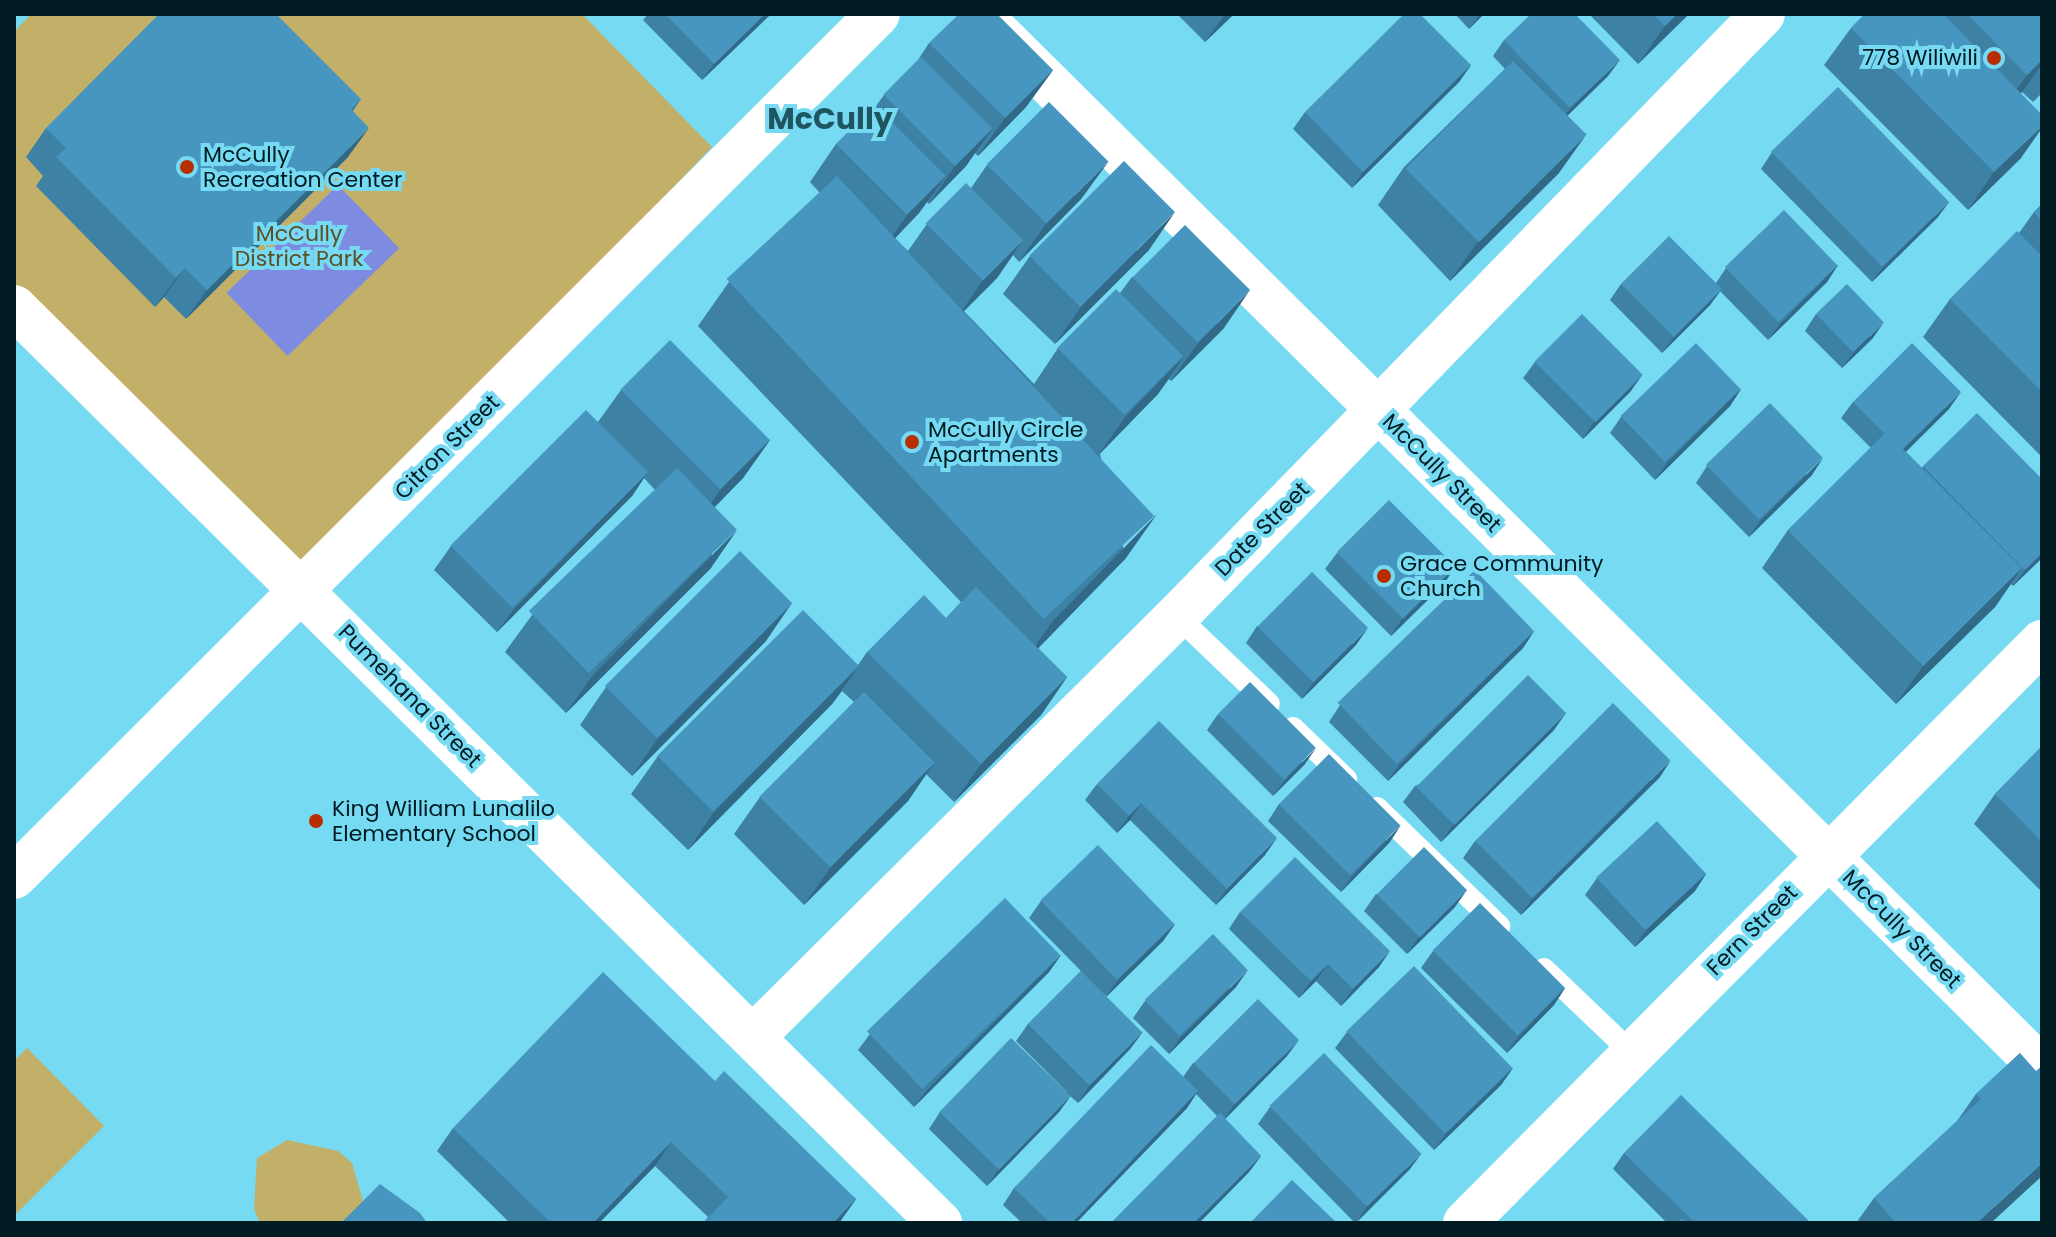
<!DOCTYPE html>
<style>
body{margin:0}
#map{position:relative;width:2056px;height:1237px;overflow:hidden;background:#76daf2;font-family:Poppins,sans-serif}
div>[style]{position:absolute}
[style*='--x']{left:calc(var(--x)*1px);top:calc(var(--y)*1px);width:calc(var(--w)*1px);rotate:calc(var(--a)*1deg)}
.green>*{inset:0;background:#c2af68}
.water>*{inset:0;background:#7d8ce0;transform-origin:0 0}
.lane>*{height:22px;margin:-11px;padding:0 11px;transform-origin:11px;border-radius:11px;background:#fff}
.street>*{height:44px;margin:-22px;padding:0 22px;transform-origin:22px;border-radius:22px;background:#fff}
.secondary>*{height:44px;margin:-22px;padding:0 22px;transform-origin:22px;border-radius:22px;background:#fff}
.wall>*{inset:0;background:#3d81a5}
.shaded-wall>*{inset:0;background:#326986}
.building>*{inset:0;background:#4796c0;transform-origin:0 0}
.dots>*{width:22px;height:22px;translate:-50% -50%;box-sizing:border-box;border:4px solid #76daf2;border-radius:50%}
span{translate:-50% -50%;white-space:nowrap;text-align:center;line-height:1.15;-webkit-text-stroke:8px #76daf2;paint-order:stroke}
.poi-label{font-size:22px;color:#001b22}
.right{translate:-100% -50%;text-align:right}
.left{translate:0 -50%;text-align:left}
.park-label{font-size:22px;color:#5b4f25}
.street-label{font-size:22px;color:#001b22}
.district-label{font-size:30px;color:#1f5561;font-weight:700}
.frame{position:absolute;inset:0;border:16px solid #001b22;pointer-events:none}
</style>
<div id="map">
<div class="green">
<i style="clip-path:polygon(31px 14px,582px 14px,712px 147px,304px 573px,14px 289px,14px 32px)"></i>
<i style="clip-path:polygon(27px 1048px,104px 1126px,14px 1216px,14px 1061px)"></i>
<i style="clip-path:polygon(287px 1140px,338px 1151px,352px 1163px,365px 1208px,349px 1223px,260px 1223px,254px 1209px,257px 1158px)"></i>
</div>
<div class="water">
<i style="left:338px;top:185px;width:88px;height:155px;rotate:46deg"></i>
</div>
<div class="lane">
<i style="--x:1177;--y:616;--w:127;--a:43.7"></i>
<i style="--x:1293;--y:728;--w:74;--a:43.9"></i>
<i style="--x:1377;--y:808;--w:170;--a:44"></i>
<i style="--x:1544;--y:969;--w:120;--a:43.7"></i>
</div>
<div class="street">
<i style="--x:14;--y:307;--w:1303;--a:44.69"></i>
<i style="--x:754;--y:1036;--w:596;--a:-44.8"></i>
<i style="--x:1177;--y:616;--w:840;--a:-45.77"></i>
<i style="--x:1465;--y:1223;--w:819;--a:-45.2"></i>
</div>
<div class="secondary">
<i style="--x:979;--y:14;--w:1497;--a:44.76"></i>
<i style="--x:14;--y:877;--w:1221;--a:-44.97"></i>
</div>
<div class="wall">
<i style="clip-path:polygon(648px 14px,771px 14px,702px 80px,643px 20px)"></i>
<i style="clip-path:polygon(1177px 14px,1234px 14px,1205px 42px)"></i>
<i style="clip-path:polygon(1455px 14px,1484px 14px,1469px 29px)"></i>
<i style="clip-path:polygon(1589px 14px,1689px 14px,1638px 64px)"></i>
<i style="clip-path:polygon(1865px 14px,2042px 14px,2042px 93px,2033px 102px,2022px 92px,2021px 93px,2021px 158px,1968px 210px,1824px 65px,1851px 28px)"></i>
<i style="clip-path:polygon(1504px 40px,1608px 76px,1567px 116px,1559px 173px,1450px 281px,1378px 205px,1404px 167px,1505px 69px,1493px 56px)"></i>
<i style="clip-path:polygon(929px 43px,1053px 70px,1026px 107px,978px 156px,975px 153px,966px 166px,929px 204px,927px 202px,919px 213px,895px 238px,908px 251px,927px 224px,971px 188px,987px 165px,1082px 198px,1019px 262px,1013px 255px,997px 278px,964px 311px,1034px 384px,1058px 348px,1120px 293px,1132px 277px,1224px 328px,1171px 381px,1169px 379px,1158px 394px,1100px 454px,1126px 558px,1038px 648px,1067px 677px,1041px 715px,954px 802px,926px 774px,908px 801px,804px 905px,734px 834px,760px 797px,854px 702px,842px 691px,832px 704px,688px 850px,631px 794px,658px 756px,858px 665px,867px 652px,946px 618px,961px 602px,698px 326px,729px 282px,820px 193px,810px 182px,836px 144px,876px 106px,884px 95px,918px 60px)"></i>
<i style="clip-path:polygon(1471px 65px,1459px 82px,1352px 188px,1293px 129px,1305px 112px)"></i>
<i style="clip-path:polygon(361px 99px,353px 111px,348px 157px,186px 319px,164px 297px,155px 307px,36px 186px,43px 176px,26px 157px,46px 128px)"></i>
<i style="clip-path:polygon(1772px 152px,1938px 217px,1872px 282px,1761px 169px)"></i>
<i style="clip-path:polygon(2042px 204px,2042px 457px,1923px 337px,1950px 299px,2019px 233px,2034px 212px)"></i>
<i style="clip-path:polygon(1149px 250px,1055px 344px,1003px 294px,1030px 256px)"></i>
<i style="clip-path:polygon(1838px 265px,1827px 282px,1768px 340px,1720px 291px,1710px 305px,1662px 353px,1610px 300px,1621px 284px,1716px 283px,1726px 268px)"></i>
<i style="clip-path:polygon(1816px 314px,1873px 338px,1842px 368px,1805px 331px)"></i>
<i style="clip-path:polygon(1535px 362px,1642px 375px,1630px 392px,1583px 439px,1523px 378px)"></i>
<i style="clip-path:polygon(1741px 389px,1730px 406px,1655px 480px,1610px 433px,1621px 417px)"></i>
<i style="clip-path:polygon(621px 390px,770px 440px,743px 478px,715px 507px,711px 568px,566px 713px,505px 652px,532px 615px,655px 490px,644px 478px,632px 496px,497px 632px,434px 570px,451px 546px,598px 422px)"></i>
<i style="clip-path:polygon(1853px 402px,1949px 409px,1906px 452px,1922px 468px,1923px 466px,2042px 479px,2042px 558px,2013px 586px,2011px 584px,1995px 607px,1896px 704px,1762px 568px,1788px 530px,1871px 448px,1841px 418px)"></i>
<i style="clip-path:polygon(1707px 466px,1812px 475px,1749px 537px,1696px 483px)"></i>
<i style="clip-path:polygon(1337px 553px,1444px 584px,1391px 636px,1325px 569px)"></i>
<i style="clip-path:polygon(1257px 626px,1356px 645px,1302px 699px,1246px 643px)"></i>
<i style="clip-path:polygon(1534px 631px,1523px 648px,1388px 781px,1329px 722px,1340px 705px)"></i>
<i style="clip-path:polygon(766px 641px,632px 776px,580px 725px,606px 687px)"></i>
<i style="clip-path:polygon(1218px 714px,1305px 764px,1273px 796px,1207px 730px)"></i>
<i style="clip-path:polygon(1554px 730px,1441px 842px,1403px 802px,1415px 786px)"></i>
<i style="clip-path:polygon(2042px 746px,2042px 892px,1974px 824px,1995px 794px)"></i>
<i style="clip-path:polygon(1660px 777px,1521px 915px,1463px 858px,1475px 841px)"></i>
<i style="clip-path:polygon(1097px 784px,1265px 855px,1216px 905px,1130px 820px,1117px 833px,1085px 800px)"></i>
<i style="clip-path:polygon(1279px 804px,1390px 842px,1341px 892px,1268px 821px)"></i>
<i style="clip-path:polygon(1706px 874px,1695px 891px,1635px 947px,1585px 895px,1597px 878px)"></i>
<i style="clip-path:polygon(1376px 894px,1455px 907px,1407px 954px,1364px 911px)"></i>
<i style="clip-path:polygon(1041px 901px,1175px 924px,1163px 941px,1106px 997px,1142px 1033px,1130px 1049px,1078px 1103px,1070px 1096px,1059px 1112px,987px 1186px,929px 1129px,940px 1112px,1067px 1092px,1016px 1041px,1028px 1024px,1081px 971px,1029px 918px)"></i>
<i style="clip-path:polygon(1240px 912px,1379px 967px,1341px 1006px,1316px 981px,1299px 998px,1229px 929px)"></i>
<i style="clip-path:polygon(1433px 951px,1565px 988px,1554px 1005px,1507px 1053px,1421px 968px)"></i>
<i style="clip-path:polygon(1061px 955px,1049px 972px,914px 1107px,858px 1050px,870px 1034px)"></i>
<i style="clip-path:polygon(1236px 987px,1169px 1054px,1133px 1018px,1145px 1001px)"></i>
<i style="clip-path:polygon(1347px 1032px,1513px 1068px,1501px 1085px,1434px 1150px,1335px 1048px)"></i>
<i style="clip-path:polygon(2020px 1053px,1991px 1223px,1856px 1223px,1874px 1198px,1957px 1121px,1976px 1094px)"></i>
<i style="clip-path:polygon(1287px 1056px,1225px 1119px,1261px 1156px,1249px 1172px,1199px 1223px,1111px 1223px,1217px 1116px,1196px 1094px,1187px 1108px,1076px 1223px,1022px 1223px,1003px 1205px,1014px 1188px,1183px 1077px,1193px 1063px)"></i>
<i style="clip-path:polygon(715px 1081px,856px 1199px,839px 1223px,703px 1223px,708px 1217px,655px 1166px,599px 1223px,510px 1223px,437px 1151px,453px 1128px)"></i>
<i style="clip-path:polygon(1270px 1107px,1410px 1169px,1355px 1223px,1258px 1124px)"></i>
<i style="clip-path:polygon(1624px 1153px,1811px 1223px,1667px 1223px,1613px 1169px)"></i>
</div>
<div class="shaded-wall">
<i style="clip-path:polygon(765px 14px,771px 14px,702px 80px,714px 64px)"></i>
<i style="clip-path:polygon(1225px 14px,1234px 14px,1205px 42px)"></i>
<i style="clip-path:polygon(1480px 14px,1484px 14px,1469px 29px)"></i>
<i style="clip-path:polygon(1677px 14px,1689px 14px,1638px 64px,1665px 26px)"></i>
<i style="clip-path:polygon(1620px 60px,1608px 76px,1559px 124px,1570px 108px)"></i>
<i style="clip-path:polygon(2042px 60px,2042px 64px,2022px 92px,2000px 113px,2027px 75px)"></i>
<i style="clip-path:polygon(1471px 65px,1459px 82px,1352px 188px,1363px 172px)"></i>
<i style="clip-path:polygon(1053px 70px,1026px 107px,978px 156px,1005px 118px)"></i>
<i style="clip-path:polygon(2042px 126px,2042px 128px,2021px 158px,1968px 210px,1994px 172px)"></i>
<i style="clip-path:polygon(369px 128px,348px 157px,186px 319px,207px 290px)"></i>
<i style="clip-path:polygon(993px 128px,966px 166px,929px 204px,955px 166px)"></i>
<i style="clip-path:polygon(1586px 135px,1559px 173px,1450px 281px,1477px 243px)"></i>
<i style="clip-path:polygon(1109px 161px,1082px 198px,1019px 262px,1046px 224px)"></i>
<i style="clip-path:polygon(946px 176px,919px 213px,881px 253px,907px 215px)"></i>
<i style="clip-path:polygon(1950px 201px,1938px 217px,1872px 282px,1884px 266px)"></i>
<i style="clip-path:polygon(1175px 212px,1149px 250px,1055px 344px,1081px 307px)"></i>
<i style="clip-path:polygon(1023px 240px,997px 278px,957px 318px,983px 280px)"></i>
<i style="clip-path:polygon(1838px 265px,1827px 282px,1768px 340px,1780px 324px)"></i>
<i style="clip-path:polygon(185px 268px,164px 297px,155px 307px,176px 278px)"></i>
<i style="clip-path:polygon(1722px 289px,1710px 305px,1662px 353px,1674px 337px)"></i>
<i style="clip-path:polygon(1250px 290px,1224px 328px,1171px 381px,1198px 343px)"></i>
<i style="clip-path:polygon(1884px 322px,1873px 338px,1842px 368px,1854px 352px)"></i>
<i style="clip-path:polygon(1184px 356px,1158px 394px,1099px 454px,1126px 416px)"></i>
<i style="clip-path:polygon(1642px 375px,1630px 392px,1583px 439px,1594px 422px)"></i>
<i style="clip-path:polygon(1741px 389px,1730px 406px,1655px 480px,1667px 463px)"></i>
<i style="clip-path:polygon(1961px 392px,1949px 409px,1890px 467px,1901px 451px)"></i>
<i style="clip-path:polygon(770px 440px,743px 478px,694px 528px,720px 490px)"></i>
<i style="clip-path:polygon(1823px 458px,1812px 475px,1749px 537px,1761px 520px)"></i>
<i style="clip-path:polygon(648px 472px,632px 496px,497px 632px,514px 609px)"></i>
<i style="clip-path:polygon(1157px 514px,1126px 558px,1021px 666px,1052px 622px)"></i>
<i style="clip-path:polygon(737px 530px,711px 568px,566px 713px,593px 675px)"></i>
<i style="clip-path:polygon(2042px 553px,2042px 558px,2013px 586px,2025px 570px)"></i>
<i style="clip-path:polygon(1455px 567px,1444px 584px,1391px 636px,1402px 619px)"></i>
<i style="clip-path:polygon(2021px 569px,1995px 607px,1896px 704px,1923px 666px)"></i>
<i style="clip-path:polygon(792px 603px,766px 641px,632px 776px,658px 738px)"></i>
<i style="clip-path:polygon(1368px 628px,1356px 645px,1302px 699px,1314px 682px)"></i>
<i style="clip-path:polygon(1534px 631px,1523px 648px,1388px 781px,1399px 765px)"></i>
<i style="clip-path:polygon(859px 666px,832px 704px,688px 850px,714px 812px)"></i>
<i style="clip-path:polygon(1067px 677px,1041px 715px,954px 802px,981px 764px)"></i>
<i style="clip-path:polygon(1566px 713px,1554px 730px,1441px 842px,1453px 825px)"></i>
<i style="clip-path:polygon(1316px 748px,1305px 764px,1273px 796px,1285px 780px)"></i>
<i style="clip-path:polygon(1671px 760px,1660px 777px,1521px 915px,1532px 899px)"></i>
<i style="clip-path:polygon(934px 763px,908px 801px,804px 905px,831px 867px)"></i>
<i style="clip-path:polygon(1141px 803px,1130px 820px,1117px 833px,1129px 816px)"></i>
<i style="clip-path:polygon(1401px 825px,1390px 842px,1341px 892px,1352px 876px)"></i>
<i style="clip-path:polygon(1277px 838px,1265px 855px,1216px 905px,1227px 889px)"></i>
<i style="clip-path:polygon(1706px 874px,1695px 891px,1635px 947px,1646px 930px)"></i>
<i style="clip-path:polygon(1467px 890px,1455px 907px,1407px 954px,1418px 938px)"></i>
<i style="clip-path:polygon(1175px 924px,1163px 941px,1106px 997px,1118px 980px)"></i>
<i style="clip-path:polygon(1390px 951px,1379px 967px,1341px 1006px,1353px 989px)"></i>
<i style="clip-path:polygon(1061px 955px,1049px 972px,914px 1107px,926px 1091px)"></i>
<i style="clip-path:polygon(1328px 964px,1316px 981px,1299px 998px,1311px 981px)"></i>
<i style="clip-path:polygon(1248px 970px,1236px 987px,1169px 1054px,1180px 1038px)"></i>
<i style="clip-path:polygon(1565px 988px,1554px 1005px,1507px 1053px,1518px 1037px)"></i>
<i style="clip-path:polygon(1142px 1033px,1130px 1049px,1078px 1103px,1089px 1086px)"></i>
<i style="clip-path:polygon(1299px 1040px,1287px 1056px,1223px 1121px,1234px 1105px)"></i>
<i style="clip-path:polygon(1513px 1068px,1501px 1085px,1434px 1150px,1446px 1134px)"></i>
<i style="clip-path:polygon(1198px 1091px,1187px 1108px,1076px 1223px,1072px 1223px)"></i>
<i style="clip-path:polygon(1071px 1096px,1059px 1112px,987px 1186px,999px 1169px)"></i>
<i style="clip-path:polygon(671px 1142px,655px 1166px,599px 1223px,593px 1223px)"></i>
<i style="clip-path:polygon(1422px 1153px,1410px 1169px,1356px 1223px,1367px 1207px)"></i>
<i style="clip-path:polygon(1261px 1156px,1249px 1172px,1199px 1223px,1194px 1223px)"></i>
<i style="clip-path:polygon(2042px 1163px,2042px 1176px,1991px 1223px,1977px 1223px)"></i>
<i style="clip-path:polygon(856px 1199px,839px 1223px,833px 1223px)"></i>
</div>
<div class="building">
<i style="clip-path:polygon(159px 14px,276px 14px,361px 99px,351px 109px,369px 128px,207px 290px,185px 268px,176px 278px,56px 157px,66px 148px,46px 128px)"></i>
<i style="clip-path:polygon(665px 14px,765px 14px,714px 64px)"></i>
<i style="clip-path:polygon(959px 14px,997px 14px,1053px 70px,1005px 118px,929px 43px)"></i>
<i style="clip-path:polygon(1404px 14px,1420px 14px,1471px 65px,1363px 172px,1305px 112px)"></i>
<i style="clip-path:polygon(1531px 14px,1575px 14px,1620px 60px,1570px 108px,1504px 40px)"></i>
<i style="clip-path:polygon(1653px 14px,1677px 14px,1665px 26px)"></i>
<i style="clip-path:polygon(1865px 14px,1943px 14px,2042px 115px,2042px 126px,1994px 172px,1851px 28px)"></i>
<i style="clip-path:polygon(1967px 14px,2042px 14px,2042px 60px,2027px 75px)"></i>
<i style="left:921px;top:57px;width:101px;height:53px;rotate:45deg"></i>
<i style="left:1513px;top:61px;width:104px;height:152px;rotate:45deg"></i>
<i style="left:1838px;top:87px;width:160px;height:93px;rotate:46deg"></i>
<i style="left:1049px;top:102px;width:84px;height:88px;rotate:45deg"></i>
<i style="left:875px;top:105px;width:100px;height:55px;rotate:45deg"></i>
<i style="left:1124px;top:161px;width:72px;height:134px;rotate:45deg"></i>
<i style="left:837px;top:176px;width:465px;height:151px;rotate:47deg"></i>
<i style="left:966px;top:183px;width:81px;height:57px;rotate:45deg"></i>
<i style="clip-path:polygon(2042px 204px,2042px 221px,2034px 212px)"></i>
<i style="left:1784px;top:210px;width:77px;height:82px;rotate:46deg"></i>
<i style="left:1185px;top:225px;width:92px;height:74px;rotate:45deg"></i>
<i style="clip-path:polygon(2017px 231px,2042px 256px,2042px 392px,1950px 299px)"></i>
<i style="left:1669px;top:236px;width:75px;height:68px;rotate:45deg"></i>
<i style="left:1847px;top:284px;width:53px;height:43px;rotate:46deg"></i>
<i style="left:1116px;top:289px;width:95px;height:83px;rotate:45deg"></i>
<i style="left:1582px;top:314px;width:86px;height:67px;rotate:45deg"></i>
<i style="left:670px;top:340px;width:141px;height:70px;rotate:45deg"></i>
<i style="left:1696px;top:343px;width:64px;height:105px;rotate:46deg"></i>
<i style="clip-path:polygon(1912px 343px,1961px 392px,1903px 449px,1886px 432px,1885px 434px,1853px 402px)"></i>
<i style="left:1770px;top:403px;width:76px;height:89px;rotate:46deg"></i>
<i style="left:586px;top:410px;width:88px;height:192px;rotate:45deg"></i>
<i style="clip-path:polygon(1977px 413px,2042px 479px,2042px 553px,2025px 570px,1923px 466px)"></i>
<i style="left:1886px;top:432px;width:192px;height:139px;rotate:45deg"></i>
<i style="left:677px;top:468px;width:86px;height:206px;rotate:46deg"></i>
<i style="left:1389px;top:500px;width:94px;height:74px;rotate:45deg"></i>
<i style="left:740px;top:551px;width:74px;height:191px;rotate:45deg"></i>
<i style="left:1475px;top:570px;width:85px;height:191px;rotate:46deg"></i>
<i style="left:1312px;top:572px;width:79px;height:77px;rotate:45deg"></i>
<i style="clip-path:polygon(976px 587px,1067px 677px,981px 764px,867px 652px,924px 595px,946px 618px)"></i>
<i style="left:803px;top:610px;width:79px;height:206px;rotate:45deg"></i>
<i style="left:1528px;top:675px;width:54px;height:158px;rotate:45deg"></i>
<i style="left:1250px;top:682px;width:93px;height:45px;rotate:45deg"></i>
<i style="left:864px;top:692px;width:100px;height:148px;rotate:45deg"></i>
<i style="left:1613px;top:703px;width:81px;height:195px;rotate:45deg"></i>
<i style="clip-path:polygon(1159px 721px,1277px 838px,1227px 889px,1141px 803px,1129px 816px,1097px 784px)"></i>
<i style="clip-path:polygon(2042px 746px,2042px 842px,1995px 794px)"></i>
<i style="left:1329px;top:754px;width:101px;height:71px;rotate:45deg"></i>
<i style="left:1657px;top:821px;width:72px;height:83px;rotate:47deg"></i>
<i style="left:1098px;top:845px;width:110px;height:80px;rotate:46deg"></i>
<i style="left:1424px;top:847px;width:61px;height:67px;rotate:45deg"></i>
<i style="clip-path:polygon(1295px 857px,1390px 951px,1353px 989px,1328px 964px,1311px 981px,1240px 912px)"></i>
<i style="left:1005px;top:898px;width:80px;height:192px;rotate:46deg"></i>
<i style="left:1480px;top:903px;width:120px;height:67px;rotate:45deg"></i>
<i style="left:1213px;top:934px;width:50px;height:95px;rotate:46deg"></i>
<i style="left:1414px;top:966px;width:142px;height:94px;rotate:46deg"></i>
<i style="left:1081px;top:971px;width:87px;height:75px;rotate:45deg"></i>
<i style="clip-path:polygon(603px 972px,715px 1081px,724px 1071px,856px 1199px,833px 1223px,703px 1223px,728px 1197px,671px 1142px,593px 1223px,551px 1223px,453px 1128px)"></i>
<i style="left:1258px;top:999px;width:58px;height:91px;rotate:45deg"></i>
<i style="left:1011px;top:1038px;width:83px;height:103px;rotate:44deg"></i>
<i style="clip-path:polygon(1151px 1045px,1198px 1091px,1072px 1223px,1050px 1223px,1014px 1188px)"></i>
<i style="left:1324px;top:1053px;width:140px;height:76px;rotate:46deg"></i>
<i style="clip-path:polygon(2020px 1053px,2036px 1071px,2042px 1066px,2042px 1163px,1977px 1223px,1896px 1223px,1874px 1198px,1981px 1099px,1976px 1094px)"></i>
<i style="clip-path:polygon(1681px 1095px,1811px 1223px,1695px 1223px,1624px 1153px)"></i>
<i style="clip-path:polygon(1220px 1113px,1261px 1156px,1194px 1223px,1117px 1223px,1114px 1220px)"></i>
<i style="clip-path:polygon(1292px 1180px,1337px 1223px,1250px 1223px)"></i>
<i style="clip-path:polygon(380px 1184px,420px 1213px,427px 1223px,341px 1223px)"></i>
<i style="clip-path:polygon(1682px 1218px,1687px 1223px,1677px 1223px)"></i>
</div>
<div class="dots">
<i style="left:1994px;top:58px;background:#b72e02"></i>
<i style="left:187px;top:167px;background:#b72e02"></i>
<i style="left:912px;top:442px;background:#b72e02"></i>
<i style="left:1384px;top:576px;background:#b72e02"></i>
<i style="left:316px;top:821px;background:#b72e02"></i>
</div>
<div class="poi-label">
<span class="right" style="left:1978px;top:58px">778 Wiliwili</span>
<span class="left" style="left:203px;top:167px">McCully<br>Recreation Center</span>
<span class="left" style="left:928px;top:442px">McCully Circle<br>Apartments</span>
<span class="left" style="left:1400px;top:576px">Grace Community<br>Church</span>
<span class="left" style="left:332px;top:821px">King William Lunalilo<br>Elementary School</span>
</div>
<div class="park-label">
<span style="left:299px;top:246px">McCully<br>District Park</span>
</div>
<div class="street-label">
<span style="left:447px;top:447px;rotate:-45deg">Citron Street</span>
<span style="left:1442px;top:473px;rotate:45deg">McCully Street</span>
<span style="left:1262px;top:529px;rotate:-45deg">Date Street</span>
<span style="left:410px;top:696px;rotate:45deg">Pumehana Street</span>
<span style="left:1902px;top:929px;rotate:45deg">McCully Street</span>
<span style="left:1752px;top:930px;rotate:-45deg">Fern Street</span>
</div>
<div class="district-label">
<span style="left:830px;top:119px">McCully</span>
</div>
<div class="frame"></div>
</div>
